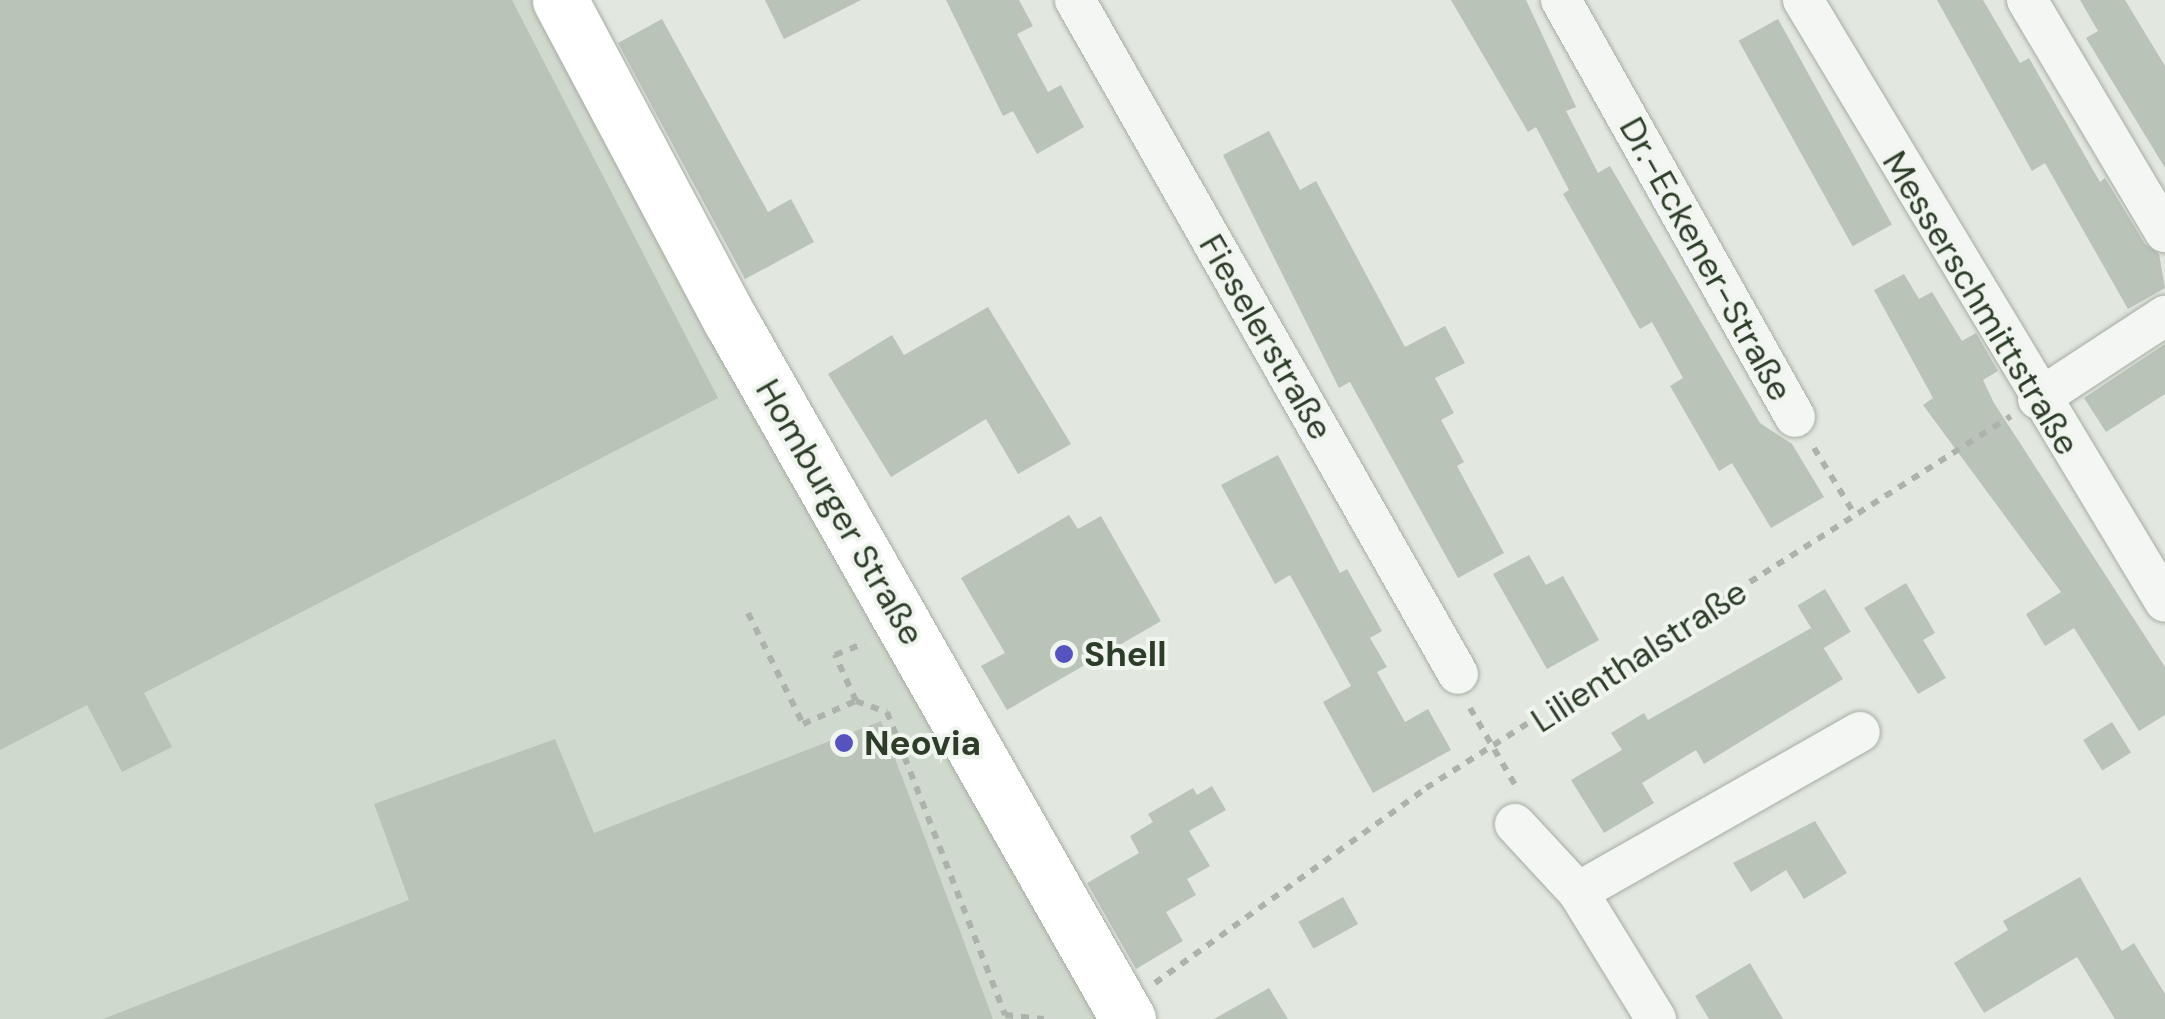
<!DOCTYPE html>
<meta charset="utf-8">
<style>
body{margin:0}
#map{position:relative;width:2165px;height:1019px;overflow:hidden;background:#e2e7e0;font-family:"DM Sans",sans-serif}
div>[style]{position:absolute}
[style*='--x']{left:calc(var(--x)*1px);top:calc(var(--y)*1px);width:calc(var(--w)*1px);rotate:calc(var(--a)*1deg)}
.built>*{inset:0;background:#d0d9ce}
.building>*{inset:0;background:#bac3b8;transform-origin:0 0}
.path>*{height:6px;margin-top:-3px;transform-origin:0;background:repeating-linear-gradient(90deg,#acb3aa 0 8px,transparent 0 16px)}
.roads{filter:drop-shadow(0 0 2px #a5ada2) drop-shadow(0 0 2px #a5ada2)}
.street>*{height:40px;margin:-20px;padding:0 20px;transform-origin:20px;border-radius:20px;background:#f3f6f2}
.secondary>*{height:55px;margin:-27.5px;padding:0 27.5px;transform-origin:27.5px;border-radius:27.5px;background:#fff}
.dots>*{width:28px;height:28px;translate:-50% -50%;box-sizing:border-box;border:5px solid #f1f5ef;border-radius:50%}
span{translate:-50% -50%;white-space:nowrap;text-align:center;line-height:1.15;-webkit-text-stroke:8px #f1f5ef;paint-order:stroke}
.street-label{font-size:35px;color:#2e3d2a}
.poi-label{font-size:35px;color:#2e3d2a;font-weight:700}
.left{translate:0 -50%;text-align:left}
</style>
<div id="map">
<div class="built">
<i style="clip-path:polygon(0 0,539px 0,1109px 1019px,0 1019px)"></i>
</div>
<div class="building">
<i style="clip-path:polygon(0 0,512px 0,718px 398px,144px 693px,172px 747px,122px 772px,87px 705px,0 750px)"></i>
<i style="clip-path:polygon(765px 0,861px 0,784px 39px)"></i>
<i style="clip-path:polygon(946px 0,1019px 0,1033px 26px,1017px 34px,1048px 92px,1061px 85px,1084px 127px,1037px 154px,1013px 111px,1003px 116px)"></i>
<i style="clip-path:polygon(1451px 0,1526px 0,1576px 107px,1566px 111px,1598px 173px,1610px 166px,1760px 423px,1792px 444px,1824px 497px,1771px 528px,1732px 463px,1719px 471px,1670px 386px,1683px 378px,1652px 322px,1640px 329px,1563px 194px,1569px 190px,1536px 127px,1528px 132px)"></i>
<i style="clip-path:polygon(1937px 0,1983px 0,2020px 63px,2029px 58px,2100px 182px,2105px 178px,2145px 244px,2159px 254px,2165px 288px,2128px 309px,2045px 163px,2032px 171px)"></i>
<i style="clip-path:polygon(2080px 0,2125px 0,2165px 66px,2165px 168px,2086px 38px,2098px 31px)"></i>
<i style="clip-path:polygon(662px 19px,768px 212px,791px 199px,814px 242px,745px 279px,618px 43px)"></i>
<i style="left:1778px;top:19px;width:235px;height:45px;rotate:61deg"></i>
<i style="clip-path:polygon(1269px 131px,1300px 190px,1316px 181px,1405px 347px,1445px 326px,1465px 363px,1435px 378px,1454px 413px,1441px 420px,1464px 462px,1457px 466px,1504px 553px,1458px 578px,1350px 382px,1339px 388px,1223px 155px)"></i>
<i style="clip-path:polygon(1904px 274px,1919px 299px,1932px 292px,1962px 341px,1976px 333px,1998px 371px,1983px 380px,1994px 403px,2165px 667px,2165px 715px,2139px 731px,2074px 628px,2045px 646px,2026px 614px,2061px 592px,1923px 405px,1933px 398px,1874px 290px)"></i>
<i style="clip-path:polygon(988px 307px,1071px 444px,1018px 474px,986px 419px,891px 477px,828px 374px,892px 335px,904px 355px)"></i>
<i style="clip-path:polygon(2165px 344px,2165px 394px,2106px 432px,2084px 398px)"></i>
<i style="clip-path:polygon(1278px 455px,1340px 573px,1347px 569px,1382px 631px,1370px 638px,1387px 667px,1377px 672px,1405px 722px,1428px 709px,1451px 750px,1373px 793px,1323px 702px,1351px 686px,1290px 575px,1275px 584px,1221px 485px)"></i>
<i style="clip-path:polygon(1069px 515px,1078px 529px,1101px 516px,1161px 621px,1007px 710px,981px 666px,1005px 653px,961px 578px)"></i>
<i style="clip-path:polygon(1529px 555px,1546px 585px,1563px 576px,1599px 640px,1547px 669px,1493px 574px)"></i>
<i style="clip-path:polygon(1906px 583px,1935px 633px,1923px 640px,1946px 678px,1918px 694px,1864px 608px)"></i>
<i style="left:1825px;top:589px;width:50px;height:32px;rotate:59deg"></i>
<i style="clip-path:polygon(1811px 628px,1843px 679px,1704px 764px,1696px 750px,1642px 783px,1654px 803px,1604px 833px,1571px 780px,1622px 750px,1611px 733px,1644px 713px,1648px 720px)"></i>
<i style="clip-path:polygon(881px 721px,993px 1019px,103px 1019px,409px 900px,374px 804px,555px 739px,594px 833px)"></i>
<i style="left:2112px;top:722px;width:36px;height:34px;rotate:58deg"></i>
<i style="clip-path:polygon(1212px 786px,1226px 810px,1189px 831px,1210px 866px,1187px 879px,1196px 895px,1166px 912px,1183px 941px,1136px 969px,1087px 883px,1139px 853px,1130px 836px,1153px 822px,1148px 814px,1193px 788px,1197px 795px)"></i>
<i style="clip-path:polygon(1815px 821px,1847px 873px,1804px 899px,1786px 870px,1751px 892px,1733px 863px)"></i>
<i style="clip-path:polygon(2080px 877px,2122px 951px,2134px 943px,2165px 994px,2165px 1019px,2115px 1019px,2077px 957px,1984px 1013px,1954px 963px,2008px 930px,2003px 921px)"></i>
<i style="left:1343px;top:897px;width:31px;height:51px;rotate:61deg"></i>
<i style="clip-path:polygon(1750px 963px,1783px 1019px,1709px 1019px,1695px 996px)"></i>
<i style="clip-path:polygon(1269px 988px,1288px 1019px,1214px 1019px)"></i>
</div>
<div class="path">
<i style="--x:1814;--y:448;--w:79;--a:58.5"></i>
<i style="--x:748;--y:613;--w:124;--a:63.6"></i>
<i style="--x:803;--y:724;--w:58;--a:-23.5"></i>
<i style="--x:856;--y:701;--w:33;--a:20"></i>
<i style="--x:887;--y:712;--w:325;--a:68.7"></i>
<i style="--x:1005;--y:1015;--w:39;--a:6"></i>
<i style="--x:856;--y:701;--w:51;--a:-114.5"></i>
<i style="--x:835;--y:655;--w:32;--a:-22"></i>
<i style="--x:1470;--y:708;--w:93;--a:59.6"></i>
<i style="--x:1155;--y:983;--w:334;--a:-35.7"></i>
<i style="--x:1426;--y:788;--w:693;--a:-32.45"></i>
</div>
<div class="roads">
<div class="street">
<i style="--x:1075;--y:0;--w:775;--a:60.39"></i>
<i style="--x:1561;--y:0;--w:478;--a:60.7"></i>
<i style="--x:1803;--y:0;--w:702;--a:58.98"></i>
<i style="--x:2027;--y:0;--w:270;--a:59.3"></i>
<i style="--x:2038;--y:399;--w:152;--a:-33.2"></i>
<i style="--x:1515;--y:824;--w:93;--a:47.2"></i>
<i style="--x:1578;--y:892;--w:149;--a:58.4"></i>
<i style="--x:1578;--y:892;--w:324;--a:-29.6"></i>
</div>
<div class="secondary">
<i style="--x:560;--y:0;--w:364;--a:62"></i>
<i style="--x:731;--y:321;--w:803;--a:60.37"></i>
</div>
</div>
<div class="dots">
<i style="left:1064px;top:654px;background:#5653bf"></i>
<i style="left:844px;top:743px;background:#5653bf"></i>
</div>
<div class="street-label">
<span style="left:1706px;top:259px;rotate:61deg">Dr.-Eckener-Straße</span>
<span style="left:1981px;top:303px;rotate:59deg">Messerschmittstraße</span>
<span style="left:1266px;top:337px;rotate:60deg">Fieselerstraße</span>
<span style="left:840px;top:512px;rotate:60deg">Homburger Straße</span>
<span style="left:1639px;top:656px;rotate:-33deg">Lilienthalstraße</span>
</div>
<div class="poi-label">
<span class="left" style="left:1084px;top:654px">Shell</span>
<span class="left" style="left:864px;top:743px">Neovia</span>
</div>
</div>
